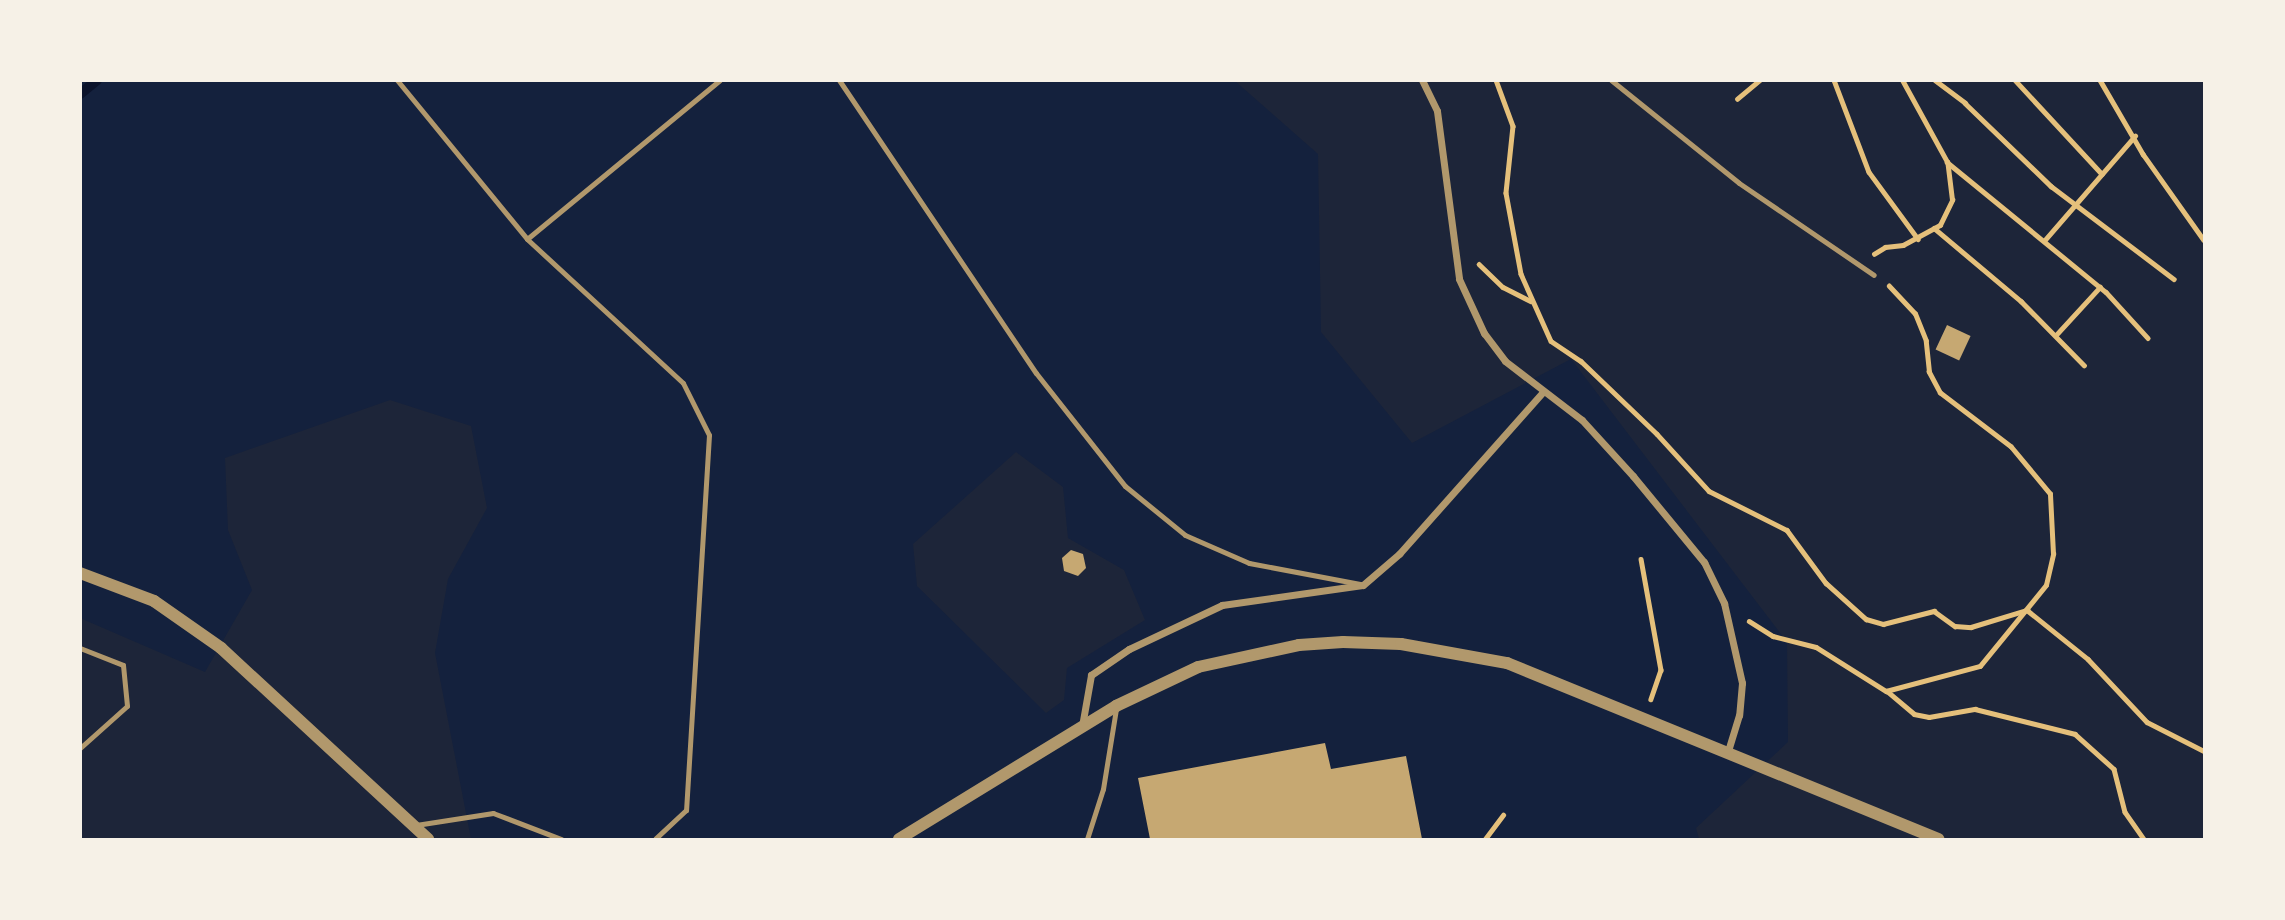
<!DOCTYPE html>
<style>
body{margin:0}
#map{position:relative;width:2285px;height:920px;overflow:hidden;background:#14213d;font-family:Helvetica,sans-serif}
div>[style]{position:absolute}
[style*='--x']{left:calc(var(--x)*1px);top:calc(var(--y)*1px);width:calc(var(--w)*1px);rotate:calc(var(--a)*1deg)}
.green>*{inset:0;background:#1d2539}
.stream>*{height:10px;margin:-5px;padding:0 5px;transform-origin:5px;border-radius:5px;background:#0b132b}
.building>*{inset:0;background:#c6a872;transform-origin:0 0}
.path>*{height:4.5px;margin:-2.25px;padding:0 2.25px;transform-origin:2.25px;border-radius:2.25px;background:#e5c07b}
.service>*{height:5px;margin:-2.5px;padding:0 2.5px;transform-origin:2.5px;border-radius:2.5px;background:#b1986c}
.minor>*{height:7px;margin:-3.5px;padding:0 3.5px;transform-origin:3.5px;border-radius:3.5px;background:#b1986c}
.tertiary>*{height:12px;margin:-6px;padding:0 6px;transform-origin:6px;border-radius:6px;background:#b1986c}
span{translate:-50% -50%;white-space:nowrap;text-align:center;line-height:1.15;-webkit-text-stroke:7px #f6f1e7;paint-order:stroke}
.frame{position:absolute;inset:0;border:82px solid #f6f1e7;pointer-events:none}
</style>
<div id="map">
<div class="green">
<i style="clip-path:polygon(1235px 81px,2204px 81px,2204px 839px,1699px 839px,1696px 828px,1788px 742px,1787px 642px,1571px 359px,1412px 443px,1321px 332px,1318px 154px)"></i>
<i style="clip-path:polygon(390px 400px,471px 426px,487px 508px,448px 579px,435px 653px,471px 839px,81px 839px,80px 618px,205px 672px,252px 590px,228px 530px,225px 458px)"></i>
<i style="clip-path:polygon(1016px 452px,1063px 487px,1068px 538px,1124px 570px,1145px 620px,1067px 668px,1064px 700px,1046px 713px,917px 586px,913px 544px)"></i>
</div>
<div class="stream">
<i style="--x:80;--y:94;--w:22;--a:-39"></i>
</div>
<div class="building">
<i style="left:1947px;top:325px;width:26px;height:27px;rotate:25deg"></i>
<i style="clip-path:polygon(1071px 550px,1083px 554px,1086px 568px,1078px 576px,1064px 571px,1062px 558px)"></i>
<i style="clip-path:polygon(1325px 743px,1331px 769px,1406px 756px,1422px 839px,1150px 839px,1138px 778px)"></i>
</div>
<div class="path">
<i style="--x:1496;--y:80;--w:49;--a:69.7"></i>
<i style="--x:1513;--y:126;--w:67;--a:96"></i>
<i style="--x:1506;--y:193;--w:82;--a:79.5"></i>
<i style="--x:1521;--y:274;--w:73;--a:65.9"></i>
<i style="--x:1551;--y:341;--w:36;--a:34"></i>
<i style="--x:1581;--y:361;--w:105;--a:43.8"></i>
<i style="--x:1657;--y:434;--w:77;--a:47.6"></i>
<i style="--x:1709;--y:491;--w:87;--a:26.6"></i>
<i style="--x:1787;--y:530;--w:66;--a:53.7"></i>
<i style="--x:1826;--y:583;--w:54;--a:42"></i>
<i style="--x:1866;--y:619;--w:18;--a:16"></i>
<i style="--x:1883;--y:624;--w:53;--a:-14.3"></i>
<i style="--x:1934;--y:611;--w:26;--a:36"></i>
<i style="--x:1955;--y:626;--w:16;--a:4"></i>
<i style="--x:1971;--y:627;--w:59;--a:-16.9"></i>
<i style="--x:2027;--y:610;--w:78;--a:38.8"></i>
<i style="--x:2088;--y:659;--w:86;--a:46.9"></i>
<i style="--x:2147;--y:722;--w:64;--a:27"></i>
<i style="--x:1834;--y:80;--w:98;--a:69.2"></i>
<i style="--x:1869;--y:172;--w:83;--a:53.8"></i>
<i style="--x:1935;--y:80;--w:38;--a:37"></i>
<i style="--x:1965;--y:103;--w:120;--a:44"></i>
<i style="--x:2051;--y:186;--w:154;--a:37.1"></i>
<i style="--x:2015;--y:80;--w:128;--a:47.2"></i>
<i style="--x:2100;--y:80;--w:86;--a:59.8"></i>
<i style="--x:2143;--y:154;--w:105;--a:54.7"></i>
<i style="--x:1737;--y:99;--w:30;--a:-40"></i>
<i style="--x:1947;--y:162;--w:205;--a:39.3"></i>
<i style="--x:2106;--y:292;--w:62;--a:47.6"></i>
<i style="--x:1934;--y:228;--w:114;--a:40"></i>
<i style="--x:2021;--y:301;--w:90;--a:45.5"></i>
<i style="--x:2044;--y:241;--w:139;--a:-49.1"></i>
<i style="--x:1874;--y:254;--w:13;--a:-32"></i>
<i style="--x:1885;--y:247;--w:18;--a:-6"></i>
<i style="--x:1903;--y:245;--w:42;--a:-28.4"></i>
<i style="--x:1940;--y:225;--w:28;--a:-64"></i>
<i style="--x:1952;--y:200;--w:38;--a:-97"></i>
<i style="--x:1947;--y:162;--w:94;--a:-118.8"></i>
<i style="--x:1479;--y:264;--w:33;--a:44"></i>
<i style="--x:1503;--y:287;--w:31;--a:27"></i>
<i style="--x:2056;--y:335;--w:65;--a:-47.5"></i>
<i style="--x:1641;--y:559;--w:113;--a:79.8"></i>
<i style="--x:1661;--y:670;--w:31;--a:109"></i>
<i style="--x:1749;--y:621;--w:28;--a:32"></i>
<i style="--x:1773;--y:636;--w:44;--a:14.3"></i>
<i style="--x:1816;--y:647;--w:83;--a:32.2"></i>
<i style="--x:1886;--y:691;--w:97;--a:-14.9"></i>
<i style="--x:1980;--y:666;--w:104;--a:-50.8"></i>
<i style="--x:2046;--y:585;--w:32;--a:-77"></i>
<i style="--x:2053;--y:554;--w:60;--a:-92.9"></i>
<i style="--x:2050;--y:494;--w:61;--a:-129.7"></i>
<i style="--x:2011;--y:447;--w:89;--a:-142.7"></i>
<i style="--x:1940;--y:393;--w:24;--a:-118"></i>
<i style="--x:1929;--y:372;--w:31;--a:-96"></i>
<i style="--x:1926;--y:341;--w:29;--a:-112"></i>
<i style="--x:1915;--y:314;--w:38;--a:-133"></i>
<i style="--x:1887;--y:691;--w:35;--a:40"></i>
<i style="--x:1914;--y:714;--w:15;--a:11"></i>
<i style="--x:1929;--y:717;--w:47;--a:-9.9"></i>
<i style="--x:1975;--y:709;--w:103;--a:14"></i>
<i style="--x:2075;--y:734;--w:52;--a:41.9"></i>
<i style="--x:2114;--y:769;--w:44;--a:75.7"></i>
<i style="--x:2125;--y:812;--w:33;--a:55"></i>
<i style="--x:1485;--y:839;--w:30;--a:-53"></i>
</div>
<div class="service">
<i style="--x:397;--y:80;--w:205;--a:50.7"></i>
<i style="--x:527;--y:239;--w:212;--a:42.7"></i>
<i style="--x:683;--y:383;--w:58;--a:63.4"></i>
<i style="--x:709;--y:435;--w:376;--a:93.5"></i>
<i style="--x:686;--y:810;--w:42;--a:136.9"></i>
<i style="--x:839;--y:80;--w:353;--a:56.1"></i>
<i style="--x:1036;--y:373;--w:144;--a:51.8"></i>
<i style="--x:1125;--y:486;--w:77;--a:39.2"></i>
<i style="--x:1185;--y:535;--w:70;--a:23.6"></i>
<i style="--x:1249;--y:563;--w:113;--a:10.7"></i>
<i style="--x:1611;--y:80;--w:164;--a:38.8"></i>
<i style="--x:1739;--y:183;--w:163;--a:34.3"></i>
<i style="--x:527;--y:239;--w:250;--a:-39.5"></i>
<i style="--x:80;--y:648;--w:46;--a:21.6"></i>
<i style="--x:123;--y:665;--w:41;--a:84.4"></i>
<i style="--x:127;--y:706;--w:63;--a:138.2"></i>
<i style="--x:416;--y:825;--w:78;--a:-8.9"></i>
<i style="--x:493;--y:813;--w:73;--a:20.9"></i>
<i style="--x:1087;--y:839;--w:52;--a:-72.3"></i>
<i style="--x:1103;--y:789;--w:81;--a:-80.8"></i>
</div>
<div class="minor">
<i style="--x:1422;--y:80;--w:34;--a:64"></i>
<i style="--x:1437;--y:111;--w:169;--a:82.5"></i>
<i style="--x:1459;--y:279;--w:60;--a:65.2"></i>
<i style="--x:1484;--y:333;--w:35;--a:53"></i>
<i style="--x:1505;--y:361;--w:97;--a:37.5"></i>
<i style="--x:1582;--y:420;--w:76;--a:47.7"></i>
<i style="--x:1633;--y:476;--w:112;--a:50.5"></i>
<i style="--x:1704;--y:562;--w:46;--a:64"></i>
<i style="--x:1724;--y:603;--w:82;--a:77.3"></i>
<i style="--x:1742;--y:683;--w:32;--a:95"></i>
<i style="--x:1739;--y:715;--w:39;--a:107"></i>
<i style="--x:1082;--y:726;--w:52;--a:-80"></i>
<i style="--x:1091;--y:675;--w:46;--a:-34.4"></i>
<i style="--x:1129;--y:649;--w:103;--a:-25.3"></i>
<i style="--x:1222;--y:605;--w:142;--a:-8.1"></i>
<i style="--x:1363;--y:585;--w:48;--a:-40.7"></i>
<i style="--x:1399;--y:554;--w:215;--a:-48.4"></i>
</div>
<div class="tertiary">
<i style="--x:80;--y:573;--w:79;--a:20.7"></i>
<i style="--x:154;--y:601;--w:82;--a:35"></i>
<i style="--x:221;--y:648;--w:282;--a:42.7"></i>
<i style="--x:899;--y:839;--w:255;--a:-31.5"></i>
<i style="--x:1116;--y:706;--w:91;--a:-25.4"></i>
<i style="--x:1198;--y:667;--w:103;--a:-12.3"></i>
<i style="--x:1299;--y:645;--w:44;--a:-3.9"></i>
<i style="--x:1343;--y:642;--w:58;--a:2"></i>
<i style="--x:1401;--y:644;--w:108;--a:10.2"></i>
<i style="--x:1507;--y:663;--w:466;--a:22.2"></i>
</div>
<div class="frame"></div>
</div>
